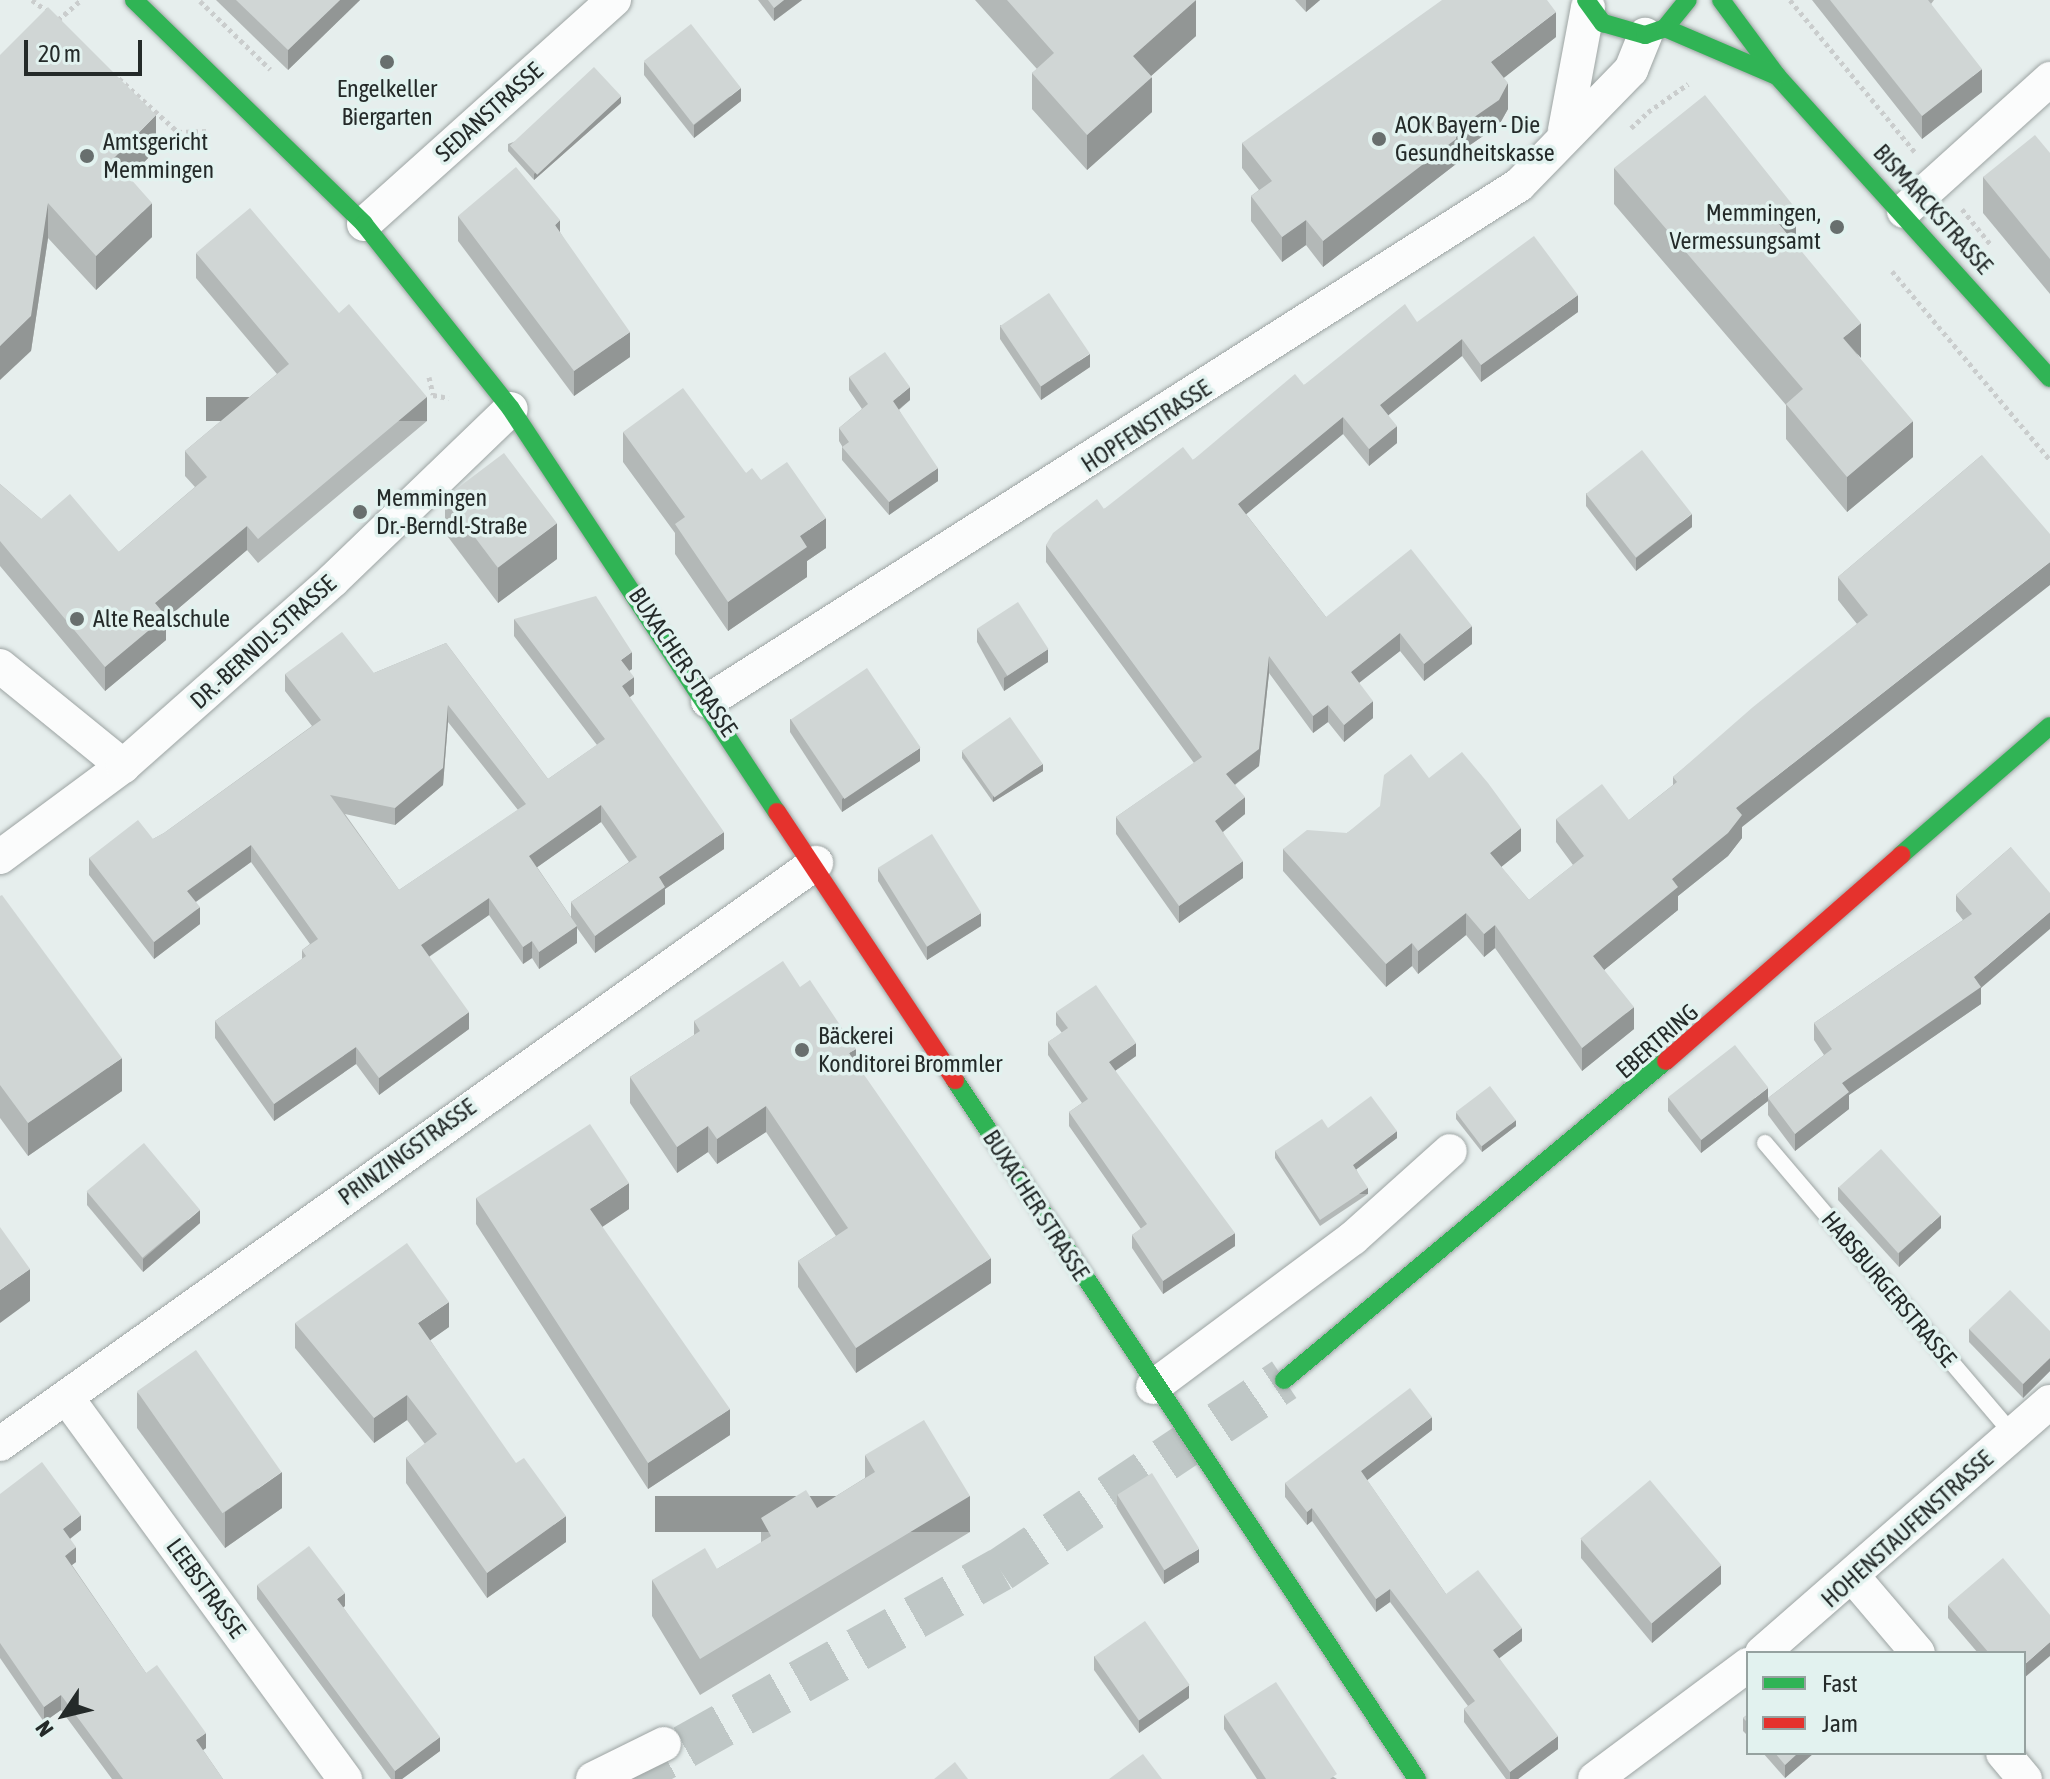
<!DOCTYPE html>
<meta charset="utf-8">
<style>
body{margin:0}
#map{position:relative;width:2050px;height:1779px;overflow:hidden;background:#e6eeed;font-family:"Asap Condensed",sans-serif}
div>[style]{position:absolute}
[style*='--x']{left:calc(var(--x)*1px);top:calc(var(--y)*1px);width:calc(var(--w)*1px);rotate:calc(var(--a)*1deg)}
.secondary-tunnel>*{height:44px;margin-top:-22px;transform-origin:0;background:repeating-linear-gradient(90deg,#bfc7c6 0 44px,transparent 0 66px)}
.path>*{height:5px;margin-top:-2.5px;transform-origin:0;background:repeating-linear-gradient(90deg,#cacdcd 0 4px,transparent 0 8px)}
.roads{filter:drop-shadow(0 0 2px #9da4a3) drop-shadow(0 0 2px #9da4a3)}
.lane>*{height:16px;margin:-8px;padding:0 8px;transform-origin:8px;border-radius:8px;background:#fbfcfc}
.street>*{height:34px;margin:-17px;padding:0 17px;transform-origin:17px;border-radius:17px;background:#fbfcfc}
.fast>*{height:18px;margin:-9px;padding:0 9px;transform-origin:9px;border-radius:9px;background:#30b455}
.jam>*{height:18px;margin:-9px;padding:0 9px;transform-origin:9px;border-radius:9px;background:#e5322d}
.wall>*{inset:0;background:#b3b8b7}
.shaded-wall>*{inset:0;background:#929695;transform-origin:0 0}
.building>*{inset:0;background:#d0d6d5;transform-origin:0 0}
.dots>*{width:22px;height:22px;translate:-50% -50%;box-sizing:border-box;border:4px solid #e2f2ef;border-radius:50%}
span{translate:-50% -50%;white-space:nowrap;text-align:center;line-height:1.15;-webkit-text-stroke:7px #e2f2ef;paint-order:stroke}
.poi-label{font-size:24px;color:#242a29}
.left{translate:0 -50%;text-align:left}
.right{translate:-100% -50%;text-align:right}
.street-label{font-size:24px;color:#242a29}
.legend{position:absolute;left:1746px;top:1651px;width:280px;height:104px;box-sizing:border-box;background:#e2f2ef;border:2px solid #96a2a0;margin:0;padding:10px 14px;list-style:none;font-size:24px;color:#242a29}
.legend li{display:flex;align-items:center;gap:16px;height:40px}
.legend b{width:40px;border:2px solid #96a2a0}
.north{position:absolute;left:24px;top:1675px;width:80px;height:80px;-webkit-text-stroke:6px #e2f2ef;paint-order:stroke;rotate:235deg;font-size:22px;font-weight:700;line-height:32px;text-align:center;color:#242a29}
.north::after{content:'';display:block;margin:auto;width:28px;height:36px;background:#242a29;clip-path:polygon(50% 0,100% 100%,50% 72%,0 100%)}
.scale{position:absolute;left:24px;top:40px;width:118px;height:36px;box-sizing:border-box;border:4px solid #242a29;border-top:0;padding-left:10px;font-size:24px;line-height:28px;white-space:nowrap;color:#242a29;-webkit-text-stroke:6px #e2f2ef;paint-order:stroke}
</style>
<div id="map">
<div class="secondary-tunnel">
<i style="--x:627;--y:1779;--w:428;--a:-29.3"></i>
<i style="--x:1000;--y:1570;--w:342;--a:-33.8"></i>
</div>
<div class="path">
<i style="--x:32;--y:0;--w:24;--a:36"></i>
<i style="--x:1790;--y:0;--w:197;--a:50.6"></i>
<i style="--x:200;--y:1;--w:98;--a:44.2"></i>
<i style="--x:58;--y:20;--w:30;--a:-41"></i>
<i style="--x:113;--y:73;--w:88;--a:42.2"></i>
<i style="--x:178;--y:132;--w:32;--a:-2"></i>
<i style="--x:1648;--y:112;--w:49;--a:-35"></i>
<i style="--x:1631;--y:128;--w:23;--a:-43"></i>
<i style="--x:1962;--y:209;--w:46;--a:51.1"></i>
<i style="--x:1892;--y:271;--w:246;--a:50.1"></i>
<i style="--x:429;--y:377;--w:18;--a:77"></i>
<i style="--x:433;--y:395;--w:16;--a:11"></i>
</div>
<div class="roads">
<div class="lane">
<i style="--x:1765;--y:1143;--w:382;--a:49.6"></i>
</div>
<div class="street">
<i style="--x:1565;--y:130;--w:125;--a:-79.4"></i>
<i style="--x:1904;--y:211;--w:197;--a:-42.1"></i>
<i style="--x:364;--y:224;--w:336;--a:-41.9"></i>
<i style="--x:0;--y:666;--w:159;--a:39.1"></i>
<i style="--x:708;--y:701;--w:961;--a:-32.47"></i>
<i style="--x:1519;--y:185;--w:161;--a:-45.8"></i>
<i style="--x:1631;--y:70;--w:38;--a:-68"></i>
<i style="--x:0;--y:857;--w:153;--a:-36.5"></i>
<i style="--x:123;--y:766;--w:279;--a:-41.5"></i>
<i style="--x:332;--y:581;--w:248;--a:-43.9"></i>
<i style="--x:1153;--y:1387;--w:249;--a:-36.7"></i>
<i style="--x:1353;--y:1238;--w:130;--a:-41.9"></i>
<i style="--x:67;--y:1398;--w:472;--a:53.9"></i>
<i style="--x:0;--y:1444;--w:1002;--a:-35.45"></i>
<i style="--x:1855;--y:1579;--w:97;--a:49.6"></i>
<i style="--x:1762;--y:1653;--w:382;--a:-41.1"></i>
<i style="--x:2003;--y:1753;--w:34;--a:50"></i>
<i style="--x:593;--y:1779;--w:79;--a:-26.2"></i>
<i style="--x:1595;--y:1779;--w:191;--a:-36.7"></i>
</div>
<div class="fast">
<i style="--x:134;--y:0;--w:321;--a:44.2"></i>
<i style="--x:364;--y:224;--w:236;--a:51.5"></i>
<i style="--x:511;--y:409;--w:483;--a:56.6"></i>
<i style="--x:1586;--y:0;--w:29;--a:54"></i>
<i style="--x:1603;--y:23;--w:44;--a:15.9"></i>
<i style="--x:1645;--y:35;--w:21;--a:-19"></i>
<i style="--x:1665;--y:28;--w:36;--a:-51"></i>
<i style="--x:1721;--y:0;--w:94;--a:53.6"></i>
<i style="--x:1777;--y:76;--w:407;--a:47.9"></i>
<i style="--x:1665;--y:28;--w:122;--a:23.2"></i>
<i style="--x:1901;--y:855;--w:197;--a:-40.9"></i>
<i style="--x:955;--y:1080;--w:838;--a:56.54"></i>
<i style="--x:1284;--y:1380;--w:498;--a:-39.9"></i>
</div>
<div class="jam">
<i style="--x:777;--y:812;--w:322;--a:56.4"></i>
<i style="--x:1666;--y:1061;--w:313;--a:-41.2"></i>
</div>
</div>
<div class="wall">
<i style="clip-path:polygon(216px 0,360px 0,288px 70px)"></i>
<i style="clip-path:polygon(758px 0,802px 0,774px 21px)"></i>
<i style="clip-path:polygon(975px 0,1196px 0,1196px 36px,1151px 76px,1152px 112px,1087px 170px,1032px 109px,1032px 73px,1037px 69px)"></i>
<i style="clip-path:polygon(1295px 0,1320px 0,1306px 12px)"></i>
<i style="clip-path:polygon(1812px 0,1934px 0,1931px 4px,1982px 92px,1922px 139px)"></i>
<i style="clip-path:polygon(1556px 37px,1503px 78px,1508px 109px,1499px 125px,1457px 154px,1456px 164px,1323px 267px,1306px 245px,1282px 262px,1251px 221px,1251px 196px,1259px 190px,1242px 168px,1242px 143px)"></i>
<i style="clip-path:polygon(0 55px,156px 150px,129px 177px,152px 237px,96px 290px,48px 238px,31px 351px)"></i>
<i style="clip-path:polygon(644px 62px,741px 101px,694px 138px,644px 75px)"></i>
<i style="clip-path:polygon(621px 103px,534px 180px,508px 151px,508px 144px)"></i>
<i style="clip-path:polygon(2050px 153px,2050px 294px,1983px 213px,1983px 177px)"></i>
<i style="clip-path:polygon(1614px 168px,1796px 245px,1860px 359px,1913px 457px,1847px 512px,1786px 439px,1786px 405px,1614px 204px)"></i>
<i style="clip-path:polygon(458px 216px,560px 232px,630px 357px,574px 396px,458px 241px)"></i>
<i style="clip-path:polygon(196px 253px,427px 421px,258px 563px,247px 550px,166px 619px,166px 640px,105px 691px,0 566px,0 484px,41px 519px,119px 552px,195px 487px,185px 476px,185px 451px,277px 374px,196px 278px)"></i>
<i style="clip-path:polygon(1578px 312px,1481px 382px,1462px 356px,1388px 415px,1397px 443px,1369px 466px,1343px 434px,1246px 514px,1326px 617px,1472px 644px,1424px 681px,1400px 651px,1359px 683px,1373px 718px,1344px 742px,1328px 722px,1313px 733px,1269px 673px,1259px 766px,1235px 785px,1245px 814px,1223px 832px,1243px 878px,1179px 923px,1116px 834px,1116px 817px,1194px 763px,1046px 562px,1046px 545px,1104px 509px,1193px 460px,1304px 385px,1417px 322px)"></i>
<i style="clip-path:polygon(1000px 325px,1090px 367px,1041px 400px,1000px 339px)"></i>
<i style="clip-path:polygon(849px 377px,910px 400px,899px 410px,938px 481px,889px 515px,842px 460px,842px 446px,839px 441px,839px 428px,862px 409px,849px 390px)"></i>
<i style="clip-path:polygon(623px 432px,746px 473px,761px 480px,826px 548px,807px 561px,807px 577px,728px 631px,675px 554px,675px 533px,623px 462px)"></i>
<i style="clip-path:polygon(1982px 455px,1742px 827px,1742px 838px,1728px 856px,1678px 896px,1678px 910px,1604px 970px,1634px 1029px,1582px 1071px,1495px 948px,1484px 957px,1466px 935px,1418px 974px,1412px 966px,1386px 987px,1283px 871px,1283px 849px,1347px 833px,1429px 778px,1521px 851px,1501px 867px,1529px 900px,1573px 865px,1556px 842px,1556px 819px,1629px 820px,1673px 785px,1673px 777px,1857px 624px,1838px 600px,1838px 577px)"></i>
<i style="clip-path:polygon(1586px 493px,1692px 527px,1636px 571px,1586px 506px)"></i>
<i style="clip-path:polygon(445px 497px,557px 559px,498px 603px,445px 533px)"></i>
<i style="clip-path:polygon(evenodd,514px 619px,632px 669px,629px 671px,634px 694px,629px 697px,724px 849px,665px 889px,665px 904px,595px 953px,577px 928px,577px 943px,539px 969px,532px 958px,523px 964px,489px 915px,429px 957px,469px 1029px,379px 1095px,356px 1064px,274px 1121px,215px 1038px,215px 1021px,302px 959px,302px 950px,310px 944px,251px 862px,196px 902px,200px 924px,154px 959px,89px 875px,89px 858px,153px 839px,164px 833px,312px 726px,285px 691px,285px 674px,374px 673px,446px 643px,548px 779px,597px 745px,514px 636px,514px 619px,448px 722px,518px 810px,399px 890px,345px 814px,395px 825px,443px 785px,448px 722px,514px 619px,601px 822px,629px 862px,571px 902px,571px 917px,537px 867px,601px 822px)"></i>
<i style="clip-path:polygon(977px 629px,1048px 662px,1004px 691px,977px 642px)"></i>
<i style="clip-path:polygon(790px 719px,920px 761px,842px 812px,790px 732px)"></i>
<i style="clip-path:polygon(962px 751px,1043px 771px,993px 802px,962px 758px)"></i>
<i style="clip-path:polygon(2011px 847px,1981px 988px,1981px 1004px,1849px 1095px,1849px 1109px,1795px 1151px,1768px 1115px,1768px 1101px,1701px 1153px,1668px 1111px,1668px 1098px,1768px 1098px,1824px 1055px,1814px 1040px,1814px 1023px,1963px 920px,1956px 911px,1956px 895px)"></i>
<i style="clip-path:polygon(878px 868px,981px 926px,927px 960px,878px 881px)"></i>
<i style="clip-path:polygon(0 896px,122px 1091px,28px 1156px,0 1118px)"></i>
<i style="clip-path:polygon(800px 987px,856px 1064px,991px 1283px,856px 1373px,798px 1287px,798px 1261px,836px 1236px,766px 1132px,717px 1164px,708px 1152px,677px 1173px,630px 1103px,630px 1077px,694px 1035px,694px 1021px)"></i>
<i style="clip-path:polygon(1056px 1012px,1136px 1056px,1115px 1071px,1235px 1246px,1163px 1294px,1132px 1248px,1132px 1235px,1141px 1229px,1069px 1126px,1069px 1112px,1082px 1103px,1048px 1055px,1048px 1042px,1062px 1033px,1056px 1025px)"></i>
<i style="clip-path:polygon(1456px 1113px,1516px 1126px,1482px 1152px,1456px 1119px)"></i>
<i style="clip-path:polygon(1328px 1128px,1397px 1138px,1356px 1169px,1368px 1194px,1320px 1226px,1275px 1158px,1275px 1151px)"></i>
<i style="clip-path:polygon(1838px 1187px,1941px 1228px,1899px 1267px,1838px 1200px)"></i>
<i style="clip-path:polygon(87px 1192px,200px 1223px,143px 1272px,87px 1205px)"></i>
<i style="clip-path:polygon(476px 1198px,629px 1209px,602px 1227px,730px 1435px,648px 1489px,476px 1224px)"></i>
<i style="clip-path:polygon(295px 1323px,449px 1327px,430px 1340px,566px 1542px,487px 1598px,406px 1483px,406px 1458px,425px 1444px,407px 1420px,374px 1443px,295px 1348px)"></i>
<i style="clip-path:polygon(1969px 1329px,2050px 1331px,2050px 1371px,2023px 1398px,1969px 1342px)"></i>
<i style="clip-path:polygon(137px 1392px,282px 1508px,225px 1548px,137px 1428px)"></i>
<i style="clip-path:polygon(1432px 1430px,1367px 1480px,1446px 1594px,1522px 1641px,1499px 1658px,1558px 1749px,1518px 1779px,1506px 1779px,1464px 1722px,1464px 1709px,1468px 1706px,1390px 1602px,1376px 1612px,1312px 1521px,1307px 1525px,1285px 1497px,1285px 1483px)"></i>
<i style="clip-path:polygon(865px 1455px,970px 1532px,700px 1695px,652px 1616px,652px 1580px,717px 1569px,761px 1543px,761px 1518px,817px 1508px,865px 1478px)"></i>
<i style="clip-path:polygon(0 1494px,81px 1530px,70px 1539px,76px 1562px,72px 1565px,146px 1673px,206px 1748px,203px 1750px,223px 1779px,112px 1779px,61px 1710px,44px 1722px,0 1658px)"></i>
<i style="clip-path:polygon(1117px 1494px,1199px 1562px,1164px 1584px,1117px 1508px)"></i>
<i style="clip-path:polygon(1581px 1539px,1721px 1584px,1652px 1643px,1581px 1558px)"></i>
<i style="clip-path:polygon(257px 1585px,345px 1606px,343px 1607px,440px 1751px,402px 1779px,391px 1779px,257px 1599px)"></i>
<i style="clip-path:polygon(1948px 1605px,2024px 1653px,1978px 1653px,1948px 1618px)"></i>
<i style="clip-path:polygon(1094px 1656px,1189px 1698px,1139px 1733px,1094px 1670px)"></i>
<i style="clip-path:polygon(1748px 1714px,1748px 1736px,1743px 1731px,1743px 1718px)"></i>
<i style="clip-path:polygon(1224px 1715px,1337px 1779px,1257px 1779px,1224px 1729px)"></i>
<i style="clip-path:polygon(1763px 1753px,1814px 1753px,1785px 1778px)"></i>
</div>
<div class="shaded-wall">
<i style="clip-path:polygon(340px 0,360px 0,288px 70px,288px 50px)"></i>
<i style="clip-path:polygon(784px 0,802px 0,774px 21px,774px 8px)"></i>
<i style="clip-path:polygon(1196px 0,1196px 36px,1133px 92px,1133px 56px)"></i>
<i style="clip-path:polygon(1306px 0,1320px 0,1306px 12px)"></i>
<i style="clip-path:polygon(1556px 12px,1556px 37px,1491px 88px,1491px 62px)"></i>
<i style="clip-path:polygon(1982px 69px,1982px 92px,1922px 139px,1922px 116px)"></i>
<i style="clip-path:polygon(1152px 77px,1152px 112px,1087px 170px,1087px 135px)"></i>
<i style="clip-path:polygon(1508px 83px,1508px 109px,1499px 125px,1457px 154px,1456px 164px,1323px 267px,1323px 241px,1457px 129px)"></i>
<i style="clip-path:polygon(741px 88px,741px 101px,694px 138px,694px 125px)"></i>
<i style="clip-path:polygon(621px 96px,621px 103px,534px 180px,534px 174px)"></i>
<i style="clip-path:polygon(156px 115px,156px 150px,113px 194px,113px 159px)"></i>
<i style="clip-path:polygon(48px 203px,48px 238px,31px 351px,0 380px,0 346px)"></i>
<i style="clip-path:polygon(152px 203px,152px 237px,96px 290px,96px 256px)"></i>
<i style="clip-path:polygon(1796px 209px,1796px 245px,1778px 223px)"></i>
<i style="clip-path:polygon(560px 220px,560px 246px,555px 225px)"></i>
<i style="clip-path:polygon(1306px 220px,1306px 245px,1282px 262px,1282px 237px)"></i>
<i style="clip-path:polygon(1578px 295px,1578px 312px,1481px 382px,1481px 365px)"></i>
<i style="clip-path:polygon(1861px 323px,1861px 358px,1843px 338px)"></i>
<i style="clip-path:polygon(630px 332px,630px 357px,574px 396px,574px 371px)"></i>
<i style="clip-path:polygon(1462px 339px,1462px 356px,1380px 422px,1380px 405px)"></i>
<i style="clip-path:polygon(1090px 354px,1090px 367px,1041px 400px,1041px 386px)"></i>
<i style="clip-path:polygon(910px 387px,910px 400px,893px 414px,893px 401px)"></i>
<i style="left:427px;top:397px;width:24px;height:221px;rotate:90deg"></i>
<i style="clip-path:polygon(1343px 417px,1343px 434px,1238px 521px,1238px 504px)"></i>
<i style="clip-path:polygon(1913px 421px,1913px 457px,1847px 512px,1847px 477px)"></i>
<i style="clip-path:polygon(1397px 426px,1397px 443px,1369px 466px,1369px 449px)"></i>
<i style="clip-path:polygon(938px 468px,938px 481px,889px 515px,889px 502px)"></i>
<i style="clip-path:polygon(1692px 514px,1692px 527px,1636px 571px,1636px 558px)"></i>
<i style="clip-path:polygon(826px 518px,826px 548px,807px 561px,807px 577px,728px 631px,728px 602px,800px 536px)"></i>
<i style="clip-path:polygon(557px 523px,557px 559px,498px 603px,498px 567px)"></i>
<i style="clip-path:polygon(247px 526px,247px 550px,166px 619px,166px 640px,105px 691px,105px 667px,155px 603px)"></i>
<i style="clip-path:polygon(2050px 562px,2050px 585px,1742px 827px,1742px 838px,1728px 856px,1678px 896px,1678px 910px,1593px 979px,1593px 956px,1672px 879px,1736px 808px)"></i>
<i style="clip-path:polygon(1472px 626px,1472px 644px,1424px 681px,1424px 664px)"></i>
<i style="clip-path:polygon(1400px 633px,1400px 651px,1351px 689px,1351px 672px)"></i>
<i style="clip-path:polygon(1048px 649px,1048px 662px,1004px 691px,1004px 678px)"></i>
<i style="clip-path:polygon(632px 652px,632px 669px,621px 676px,621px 660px)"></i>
<i style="clip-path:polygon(1269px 656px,1269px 673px,1259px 766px,1226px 791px,1226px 774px)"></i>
<i style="clip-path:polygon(634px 677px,634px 694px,622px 703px,622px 686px)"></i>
<i style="clip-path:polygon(1373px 701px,1373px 718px,1344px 742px,1344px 725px)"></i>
<i style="clip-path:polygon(448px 705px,448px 722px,443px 785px,395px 825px,395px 808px)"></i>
<i style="clip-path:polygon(1328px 705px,1328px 722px,1313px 733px,1313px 716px)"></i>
<i style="clip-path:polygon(920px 748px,920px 761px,842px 812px,842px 799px)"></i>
<i style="clip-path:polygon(1043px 764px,1043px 771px,993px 802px,993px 796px)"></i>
<i style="clip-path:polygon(1245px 797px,1245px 814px,1215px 838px,1215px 821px)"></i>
<i style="clip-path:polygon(601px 805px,601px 822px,529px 873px,529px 856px)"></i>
<i style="clip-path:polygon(1521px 828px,1521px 851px,1490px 876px,1490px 853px)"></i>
<i style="clip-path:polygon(724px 832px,724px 849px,665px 889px,665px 904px,595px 953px,595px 936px,659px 877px)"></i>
<i style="clip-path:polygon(251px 845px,251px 862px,187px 908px,187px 891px)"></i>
<i style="clip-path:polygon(1243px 861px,1243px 878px,1179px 923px,1179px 906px)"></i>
<i style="clip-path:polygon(489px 898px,489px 915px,421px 962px,421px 945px)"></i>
<i style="clip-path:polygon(200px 907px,200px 924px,154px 959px,154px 942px)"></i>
<i style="clip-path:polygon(2050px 912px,2050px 929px,1981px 988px,1981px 1004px,1849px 1095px,1849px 1109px,1795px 1151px,1795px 1134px,1842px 1083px,1974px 977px)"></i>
<i style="clip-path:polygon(981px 913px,981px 926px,927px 960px,927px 946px)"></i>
<i style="clip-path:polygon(1466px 913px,1466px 935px,1418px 974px,1418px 951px)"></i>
<i style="clip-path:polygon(1495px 925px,1495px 948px,1484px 957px,1484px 934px)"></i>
<i style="clip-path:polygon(577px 926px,577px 943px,539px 969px,539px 952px)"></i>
<i style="clip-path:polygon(532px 941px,532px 958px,523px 964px,523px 947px)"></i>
<i style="clip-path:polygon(1412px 943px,1412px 966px,1386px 987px,1386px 964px)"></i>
<i style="clip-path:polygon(1634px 1007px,1634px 1029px,1582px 1071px,1582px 1048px)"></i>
<i style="clip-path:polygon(469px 1012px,469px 1029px,379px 1095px,379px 1078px)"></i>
<i style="clip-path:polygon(1136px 1043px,1136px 1056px,1109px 1075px,1109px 1062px)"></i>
<i style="clip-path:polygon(356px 1047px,356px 1064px,274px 1121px,274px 1104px)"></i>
<i style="clip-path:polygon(856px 1049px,856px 1074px,849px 1053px)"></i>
<i style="clip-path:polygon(122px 1058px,122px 1091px,28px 1156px,28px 1123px)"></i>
<i style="clip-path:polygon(1768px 1088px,1768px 1101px,1701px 1153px,1701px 1140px)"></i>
<i style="clip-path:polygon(766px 1106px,766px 1132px,717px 1164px,717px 1139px)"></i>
<i style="clip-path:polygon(1516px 1120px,1516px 1126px,1482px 1152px,1482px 1146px)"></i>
<i style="clip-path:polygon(708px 1126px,708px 1152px,677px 1173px,677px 1147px)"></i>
<i style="clip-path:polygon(1397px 1131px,1397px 1138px,1353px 1172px,1353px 1165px)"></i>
<i style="clip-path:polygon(629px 1183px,629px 1209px,590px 1235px,590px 1209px)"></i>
<i style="left:1368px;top:1188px;width:6px;height:58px;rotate:90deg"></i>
<i style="clip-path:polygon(200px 1210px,200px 1223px,143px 1272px,143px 1259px)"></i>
<i style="clip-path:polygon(1941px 1215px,1941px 1228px,1899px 1267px,1899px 1253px)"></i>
<i style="clip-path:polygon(1235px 1233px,1235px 1246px,1163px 1294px,1163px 1281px)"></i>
<i style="clip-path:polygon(991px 1258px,991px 1283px,856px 1373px,856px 1348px)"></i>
<i style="clip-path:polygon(30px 1269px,30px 1301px,0 1323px,0 1290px)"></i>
<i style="clip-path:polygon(449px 1302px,449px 1327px,418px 1349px,418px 1323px)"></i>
<i style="clip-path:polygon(2050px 1358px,2050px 1371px,2023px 1398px,2023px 1384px)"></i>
<i style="clip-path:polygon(407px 1395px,407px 1420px,374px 1443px,374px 1418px)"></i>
<i style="clip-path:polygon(730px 1409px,730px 1435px,648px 1489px,648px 1463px)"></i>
<i style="clip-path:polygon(1432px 1417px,1432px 1430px,1361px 1485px,1361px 1471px)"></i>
<i style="clip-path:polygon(282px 1472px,282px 1508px,225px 1548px,225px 1512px)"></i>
<i style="left:970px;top:1496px;width:36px;height:315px;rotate:90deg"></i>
<i style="clip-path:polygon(1312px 1508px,1312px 1521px,1307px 1525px,1307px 1512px)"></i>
<i style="clip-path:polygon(81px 1515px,81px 1530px,63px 1544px,63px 1529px)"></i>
<i style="clip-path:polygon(566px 1516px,566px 1542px,487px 1598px,487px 1573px)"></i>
<i style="clip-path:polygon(76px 1547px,76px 1562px,65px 1570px,65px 1556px)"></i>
<i style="clip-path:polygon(1199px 1549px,1199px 1562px,1164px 1584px,1164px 1570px)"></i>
<i style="clip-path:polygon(1721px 1565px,1721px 1584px,1652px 1643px,1652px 1623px)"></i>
<i style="clip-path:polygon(1390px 1589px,1390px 1602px,1376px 1612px,1376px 1599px)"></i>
<i style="clip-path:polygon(345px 1593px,345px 1606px,337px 1612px,337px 1599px)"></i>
<i style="clip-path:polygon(1522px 1628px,1522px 1641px,1493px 1663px,1493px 1650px)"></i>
<i style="clip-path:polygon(2050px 1642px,2050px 1656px,2024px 1678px,2024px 1665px)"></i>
<i style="clip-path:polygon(1189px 1685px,1189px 1698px,1139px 1733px,1139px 1720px)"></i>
<i style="clip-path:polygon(61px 1695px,61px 1710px,44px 1722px,44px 1707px)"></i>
<i style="clip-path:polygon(206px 1733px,206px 1748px,196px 1755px,196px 1740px)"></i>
<i style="clip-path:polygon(1558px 1736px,1558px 1749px,1518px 1779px,1510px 1779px,1510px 1772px)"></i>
<i style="clip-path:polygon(440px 1737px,440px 1751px,402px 1779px,395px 1779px,395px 1771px)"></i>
<i style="clip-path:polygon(1798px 1753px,1814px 1753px,1785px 1778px,1785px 1765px)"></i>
</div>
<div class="building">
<i style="clip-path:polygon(236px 0,340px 0,288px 50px)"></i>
<i style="clip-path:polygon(768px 0,784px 0,774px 8px)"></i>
<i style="clip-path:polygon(1007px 0,1196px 0,1133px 56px,1152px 77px,1087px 135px,1032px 73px,1054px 53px)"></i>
<i style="clip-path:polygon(1442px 0,1547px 0,1556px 12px,1491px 62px,1508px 83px,1499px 100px,1457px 129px,1456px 139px,1323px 241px,1306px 220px,1282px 237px,1251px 196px,1272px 181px,1242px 143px)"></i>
<i style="clip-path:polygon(1830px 0,1928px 0,1982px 69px,1922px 116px)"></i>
<i style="clip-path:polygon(48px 7px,156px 115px,113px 159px,152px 203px,96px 256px,48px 203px,31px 316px,0 346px,0 55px)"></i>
<i style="left:691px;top:24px;width:81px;height:60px;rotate:52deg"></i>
<i style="left:594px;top:67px;width:40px;height:115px;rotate:47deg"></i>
<i style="clip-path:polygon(1705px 95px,1796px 209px,1778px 223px,1861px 323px,1843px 338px,1913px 421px,1847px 477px,1786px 404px,1803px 389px,1614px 168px)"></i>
<i style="clip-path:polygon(2035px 135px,2050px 153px,2050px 259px,1983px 177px)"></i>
<i style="clip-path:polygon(516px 167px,560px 220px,555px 225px,630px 332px,574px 371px,458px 216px)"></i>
<i style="clip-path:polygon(250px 208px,339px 313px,349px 304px,427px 397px,258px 539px,247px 526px,155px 603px,166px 616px,105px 667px,0 541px,0 484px,41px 519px,70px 494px,119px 552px,207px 477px,185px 451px,289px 364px,196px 253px)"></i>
<i style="clip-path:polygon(1534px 236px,1578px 295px,1481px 365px,1462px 339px,1380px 405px,1397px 426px,1369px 449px,1343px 417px,1238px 504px,1326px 617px,1411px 549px,1472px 626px,1424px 664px,1400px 633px,1351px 672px,1373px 701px,1344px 725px,1328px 705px,1313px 716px,1269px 656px,1259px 749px,1226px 774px,1245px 797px,1215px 821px,1243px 861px,1179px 906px,1116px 817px,1202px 757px,1046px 545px,1053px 533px,1097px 499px,1104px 509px,1183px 447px,1193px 460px,1295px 374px,1304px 385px,1405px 304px,1417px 322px)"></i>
<i style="left:1049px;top:293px;width:73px;height:59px;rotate:56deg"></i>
<i style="clip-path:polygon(885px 352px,910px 387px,893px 401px,938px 468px,889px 502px,842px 447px,849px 442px,839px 428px,868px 404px,849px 377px)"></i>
<i style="clip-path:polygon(683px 388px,746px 473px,752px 468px,761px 480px,787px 462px,826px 518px,800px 536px,807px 547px,728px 602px,675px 524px,685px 517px,623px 432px)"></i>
<i style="left:1642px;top:450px;width:81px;height:71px;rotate:52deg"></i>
<i style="left:504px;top:453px;width:88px;height:74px;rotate:53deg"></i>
<i style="clip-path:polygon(1982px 455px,2050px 534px,2050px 562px,1736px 808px,1742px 815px,1728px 833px,1672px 879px,1678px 887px,1593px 956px,1634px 1007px,1582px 1048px,1495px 925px,1484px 934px,1466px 913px,1418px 951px,1412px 943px,1386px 964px,1283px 849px,1307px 830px,1347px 833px,1380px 806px,1384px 775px,1411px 754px,1429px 778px,1462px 752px,1488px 783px,1521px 828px,1490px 853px,1529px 900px,1584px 856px,1556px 819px,1602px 784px,1629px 820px,1677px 782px,1673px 777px,1753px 707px,1868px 615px,1838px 577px)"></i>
<i style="clip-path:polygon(evenodd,596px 596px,632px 652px,621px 660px,634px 677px,622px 686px,724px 832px,659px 877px,665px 887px,595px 936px,571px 902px,637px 857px,601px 805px,529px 856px,577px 926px,539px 952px,532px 941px,523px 947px,489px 898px,421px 945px,469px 1012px,379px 1078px,356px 1047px,274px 1104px,215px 1021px,306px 956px,302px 950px,318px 939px,251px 845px,187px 891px,200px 907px,154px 942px,89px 858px,138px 820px,153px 839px,164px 833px,321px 720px,285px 674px,342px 632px,374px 673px,446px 643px,548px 779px,605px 739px,514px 619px,596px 596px,448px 705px,526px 804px,399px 890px,330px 795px,395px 808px,443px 768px,448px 705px)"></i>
<i style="left:1018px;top:602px;width:56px;height:49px;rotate:57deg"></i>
<i style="left:867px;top:668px;width:96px;height:92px;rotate:56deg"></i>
<i style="left:1010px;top:717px;width:57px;height:59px;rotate:55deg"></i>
<i style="left:932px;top:834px;width:93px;height:64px;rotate:58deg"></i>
<i style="clip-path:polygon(2011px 847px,2050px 893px,2050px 912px,1974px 977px,1981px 987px,1842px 1083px,1849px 1092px,1795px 1134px,1768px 1098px,1832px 1049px,1814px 1023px,1972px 914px,1956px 895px)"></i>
<i style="clip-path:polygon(2px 895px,122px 1058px,28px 1123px,0 1085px,0 896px)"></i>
<i style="clip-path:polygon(783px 961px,800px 987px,810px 980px,856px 1049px,849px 1053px,991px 1258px,856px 1348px,798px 1261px,848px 1228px,766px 1106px,717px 1139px,708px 1126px,677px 1147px,630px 1077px,700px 1031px,694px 1021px)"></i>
<i style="clip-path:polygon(1096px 985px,1136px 1043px,1109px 1062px,1235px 1233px,1163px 1281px,1132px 1235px,1147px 1224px,1069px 1112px,1088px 1099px,1048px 1042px,1068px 1028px,1056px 1012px)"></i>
<i style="left:1735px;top:1045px;width:54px;height:85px;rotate:52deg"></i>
<i style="left:1490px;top:1086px;width:43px;height:43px;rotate:53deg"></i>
<i style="clip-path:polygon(1371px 1096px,1397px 1131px,1353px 1165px,1368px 1188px,1320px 1220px,1275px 1151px,1322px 1119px,1328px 1128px)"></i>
<i style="clip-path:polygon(590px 1124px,629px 1183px,590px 1209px,730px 1409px,648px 1463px,476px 1198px)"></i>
<i style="left:144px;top:1143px;width:87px;height:75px;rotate:50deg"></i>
<i style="left:1881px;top:1149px;width:89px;height:57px;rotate:48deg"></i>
<i style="clip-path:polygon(0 1227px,30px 1269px,0 1290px)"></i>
<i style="clip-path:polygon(407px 1243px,449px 1302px,418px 1323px,516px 1463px,524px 1458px,566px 1516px,487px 1573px,406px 1458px,437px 1434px,407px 1395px,374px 1418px,295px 1323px)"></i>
<i style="clip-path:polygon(2010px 1290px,2050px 1331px,2050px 1358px,2023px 1384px,1969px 1329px)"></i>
<i style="left:196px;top:1350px;width:149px;height:72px;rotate:55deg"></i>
<i style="clip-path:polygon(1410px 1388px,1432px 1417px,1361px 1471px,1446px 1594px,1478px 1570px,1522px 1628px,1493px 1650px,1558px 1736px,1510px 1772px,1464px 1709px,1475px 1701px,1390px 1589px,1376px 1599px,1312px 1508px,1307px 1512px,1285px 1483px)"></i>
<i style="clip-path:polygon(924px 1420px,970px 1496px,700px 1659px,652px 1580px,705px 1548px,717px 1569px,771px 1536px,761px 1518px,806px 1490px,817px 1508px,875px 1472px,865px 1455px)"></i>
<i style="clip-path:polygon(42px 1462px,81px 1515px,63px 1529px,76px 1547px,65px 1556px,146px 1673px,157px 1665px,206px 1733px,196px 1740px,223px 1779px,123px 1779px,61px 1695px,44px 1707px,0 1643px,0 1494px)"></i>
<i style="left:1152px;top:1473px;width:89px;height:41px;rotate:58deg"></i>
<i style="left:1650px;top:1480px;width:111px;height:91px;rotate:50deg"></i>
<i style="clip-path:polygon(309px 1546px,345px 1593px,337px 1599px,440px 1737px,395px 1771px,257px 1585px)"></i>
<i style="clip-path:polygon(2003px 1558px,2050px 1615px,2050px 1642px,2024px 1665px,2024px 1653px,1989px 1653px,1948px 1605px)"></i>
<i style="left:1145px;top:1621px;width:78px;height:62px;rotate:55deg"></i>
<i style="clip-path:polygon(1276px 1682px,1337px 1774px,1330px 1779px,1266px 1779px,1224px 1715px)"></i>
<i style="clip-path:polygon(1748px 1714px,1748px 1723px,1743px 1718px)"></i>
<i style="clip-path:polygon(1775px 1753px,1798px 1753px,1785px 1765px)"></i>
<i style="clip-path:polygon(1143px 1754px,1162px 1779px,1109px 1779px)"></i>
<i style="clip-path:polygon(955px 1762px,968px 1779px,934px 1779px)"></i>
</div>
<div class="dots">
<i style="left:387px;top:62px;background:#686f6e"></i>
<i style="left:1379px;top:139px;background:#686f6e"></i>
<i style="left:87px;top:156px;background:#686f6e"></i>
<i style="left:1837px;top:227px;background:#686f6e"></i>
<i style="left:360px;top:512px;background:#686f6e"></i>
<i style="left:77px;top:619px;background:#686f6e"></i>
<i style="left:802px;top:1050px;background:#686f6e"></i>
</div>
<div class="poi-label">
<span style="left:387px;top:103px">Engelkeller<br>Biergarten</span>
<span class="left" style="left:1395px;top:139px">AOK Bayern - Die<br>Gesundheitskasse</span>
<span class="left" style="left:103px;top:156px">Amtsgericht<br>Memmingen</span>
<span class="right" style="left:1821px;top:227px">Memmingen,<br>Vermessungsamt</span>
<span class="left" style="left:376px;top:512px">Memmingen<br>Dr.-Berndl-Straße</span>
<span class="left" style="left:93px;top:619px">Alte Realschule</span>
<span class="left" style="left:818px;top:1050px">Bäckerei<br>Konditorei Brommler</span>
</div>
<div class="street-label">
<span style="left:489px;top:112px;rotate:-42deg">SEDANSTRASSE</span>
<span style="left:1933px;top:209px;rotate:48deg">BISMARCKSTRASSE</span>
<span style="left:1146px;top:426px;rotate:-33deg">HOPFENSTRASSE</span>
<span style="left:263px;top:642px;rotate:-42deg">DR.-BERNDL-STRASSE</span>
<span style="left:683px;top:662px;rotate:56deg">BUXACHER STRASSE</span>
<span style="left:1657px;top:1041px;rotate:-41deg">EBERTRING</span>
<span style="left:407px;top:1152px;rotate:-36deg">PRINZINGSTRASSE</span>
<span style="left:1036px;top:1205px;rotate:57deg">BUXACHER STRASSE</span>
<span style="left:1889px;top:1289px;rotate:50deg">HABSBURGERSTRASSE</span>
<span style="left:1907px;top:1529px;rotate:-42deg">HOHENSTAUFENSTRASSE</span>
<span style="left:206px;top:1588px;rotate:54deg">LEEBSTRASSE</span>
</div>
<ul class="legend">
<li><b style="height:10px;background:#30b455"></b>Fast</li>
<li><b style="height:10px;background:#e5322d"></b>Jam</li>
</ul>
<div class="north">N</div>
<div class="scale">20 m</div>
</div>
